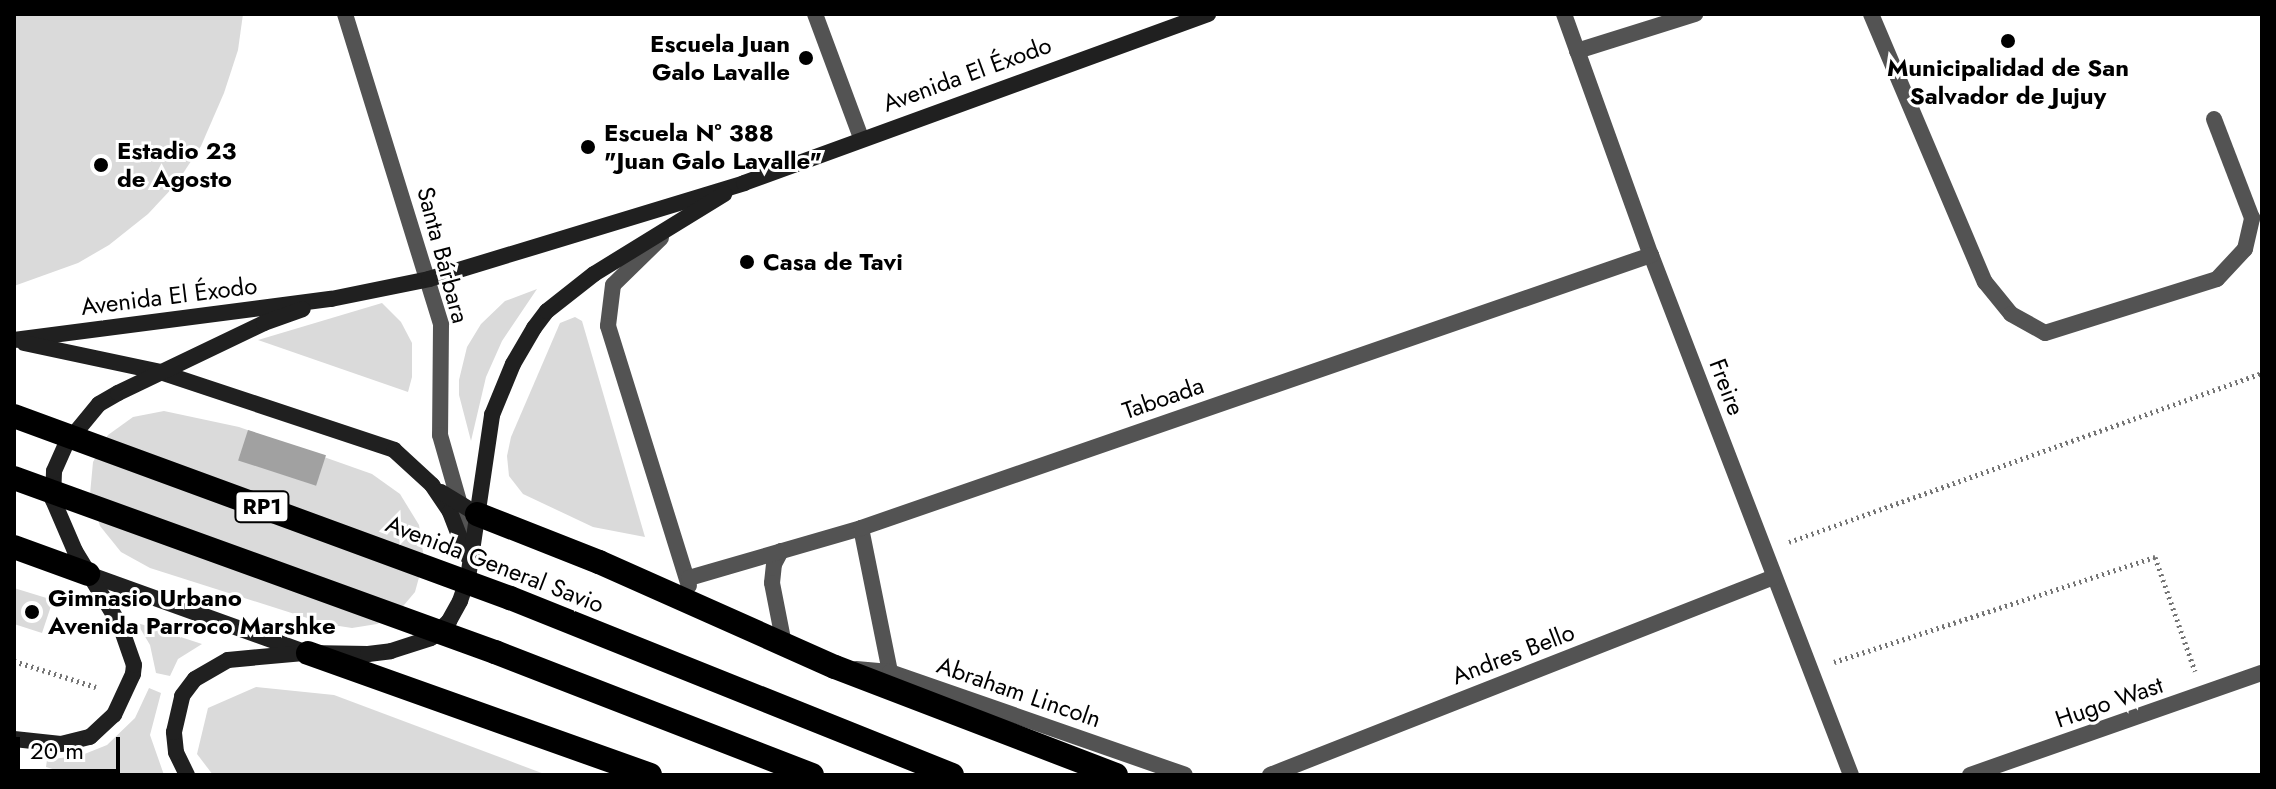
<!DOCTYPE html>
<meta charset="utf-8">
<style>
body{margin:0}
#map{position:relative;width:2276px;height:789px;overflow:hidden;background:#fff;font-family:Jost,sans-serif}
div>[style]{position:absolute}
[style*='--x']{left:calc(var(--x)*1px);top:calc(var(--y)*1px);width:calc(var(--w)*1px);rotate:calc(var(--a)*1deg)}
.green>*{inset:0;background:#dadada}
.water>*{inset:0;background:#a1a1a1;transform-origin:0 0}
.path>*{height:5px;margin-top:-2.5px;transform-origin:0;background:repeating-linear-gradient(90deg,#757575 0 2px,transparent 0 6px)}
.lane>*{height:16px;margin:-8px;padding:0 8px;transform-origin:8px;border-radius:8px;background:#535353}
.street>*{height:16px;margin:-8px;padding:0 8px;transform-origin:8px;border-radius:8px;background:#535353}
.secondary>*{height:16px;margin:-8px;padding:0 8px;transform-origin:8px;border-radius:8px;background:#202020}
.highway>*{height:24px;margin:-12px;padding:0 12px;transform-origin:12px;border-radius:12px;background:#000}
.dots>*{width:22px;height:22px;translate:-50% -50%;box-sizing:border-box;border:4px solid #fff;border-radius:50%}
span{translate:-50% -50%;white-space:nowrap;text-align:center;line-height:1.15;-webkit-text-stroke:6px #fff;paint-order:stroke}
.shield-label span{padding:2px 6px;background:#fff;border:2px solid;border-radius:6px;-webkit-text-stroke-width:0}
.shield-label{font-size:22px;color:#000;font-weight:700}
.poi-label{font-size:24px;color:#000;font-weight:700}
.right{translate:-100% -50%;text-align:right}
.left{translate:0 -50%;text-align:left}
.street-label{font-size:24px;color:#000}
.frame{position:absolute;inset:0;border:16px solid #000;pointer-events:none}
.scale{position:absolute;left:16px;top:737px;width:104px;height:36px;box-sizing:border-box;border:4px solid #000;border-top:0;padding-left:10px;font-size:24px;line-height:28px;white-space:nowrap;color:#000;-webkit-text-stroke:6px #fff;paint-order:stroke}
</style>
<div id="map">
<div class="green">
<i style="clip-path:polygon(14px 14px,243px 14px,238px 50px,224px 93px,201px 146px,176px 184px,148px 214px,109px 245px,78px 263px,14px 286px)"></i>
<i style="clip-path:polygon(537px 289px,502px 341px,486px 377px,471px 441px,459px 395px,459px 380px,467px 347px,481px 324px,505px 301px)"></i>
<i style="clip-path:polygon(382px 303px,401px 322px,412px 343px,412px 377px,408px 392px,258px 340px)"></i>
<i style="clip-path:polygon(575px 317px,582px 321px,645px 537px,593px 527px,523px 494px,509px 476px,507px 456px,511px 437px,560px 323px)"></i>
<i style="clip-path:polygon(164px 411px,239px 427px,372px 474px,400px 494px,419px 525px,424px 559px,415px 592px,399px 611px,377px 624px,352px 628px,326px 624px,150px 568px,121px 552px,100px 526px,90px 494px,93px 462px,108px 435px,133px 417px)"></i>
<i style="clip-path:polygon(14px 588px,53px 600px,42px 633px,14px 624px)"></i>
<i style="clip-path:polygon(137px 623px,144px 625px,202px 644px,178px 659px,170px 676px,156px 673px,150px 645px)"></i>
<i style="clip-path:polygon(256px 687px,334px 695px,547px 775px,213px 775px,197px 754px,208px 708px)"></i>
<i style="clip-path:polygon(149px 688px,161px 693px,150px 735px,164px 775px,72px 775px,46px 767px,47px 760px,82px 755px,107px 745px,135px 718px)"></i>
</div>
<div class="water">
<i style="left:248px;top:430px;width:82px;height:32px;rotate:18deg"></i>
</div>
<div class="path">
<i style="--x:1789;--y:542;--w:502;--a:-19.66"></i>
<i style="--x:14;--y:661;--w:86;--a:17.6"></i>
<i style="--x:1834;--y:662;--w:338;--a:-18.1"></i>
<i style="--x:2155;--y:557;--w:121;--a:70.7"></i>
</div>
<div class="lane">
<i style="--x:1871;--y:14;--w:291;--a:67"></i>
<i style="--x:1985;--y:282;--w:41;--a:50.9"></i>
<i style="--x:2011;--y:314;--w:39;--a:29"></i>
<i style="--x:2045;--y:333;--w:180;--a:-17.4"></i>
<i style="--x:2217;--y:279;--w:41;--a:-47"></i>
<i style="--x:2245;--y:249;--w:32;--a:-77"></i>
<i style="--x:2252;--y:218;--w:106;--a:-111"></i>
<i style="--x:1577;--y:51;--w:124;--a:-17.4"></i>
<i style="--x:861;--y:528;--w:147;--a:78.6"></i>
<i style="--x:781;--y:551;--w:15;--a:118"></i>
<i style="--x:774;--y:564;--w:19;--a:96"></i>
<i style="--x:772;--y:583;--w:62;--a:78.9"></i>
</div>
<div class="street">
<i style="--x:345;--y:14;--w:325;--a:72.8"></i>
<i style="--x:441;--y:325;--w:110;--a:90.5"></i>
<i style="--x:440;--y:435;--w:83;--a:74"></i>
<i style="--x:463;--y:515;--w:37;--a:82"></i>
<i style="--x:815;--y:14;--w:132;--a:69.6"></i>
<i style="--x:1564;--y:14;--w:256;--a:70.2"></i>
<i style="--x:1651;--y:255;--w:557;--a:68.96"></i>
<i style="--x:661;--y:238;--w:67;--a:135.6"></i>
<i style="--x:613;--y:285;--w:41;--a:97"></i>
<i style="--x:608;--y:326;--w:272;--a:72.7"></i>
<i style="--x:689;--y:578;--w:179;--a:-16.2"></i>
<i style="--x:861;--y:528;--w:836;--a:-19.06"></i>
<i style="--x:856;--y:669;--w:34;--a:5"></i>
<i style="--x:890;--y:672;--w:312;--a:19.2"></i>
<i style="--x:1270;--y:775;--w:541;--a:-21.45"></i>
<i style="--x:1970;--y:775;--w:309;--a:-19.3"></i>
</div>
<div class="secondary">
<i style="--x:14;--y:340;--w:320;--a:-7.4"></i>
<i style="--x:331;--y:299;--w:100;--a:-11.5"></i>
<i style="--x:429;--y:279;--w:329;--a:-16.9"></i>
<i style="--x:744;--y:183;--w:494;--a:-20"></i>
<i style="--x:24;--y:343;--w:139;--a:12"></i>
<i style="--x:160;--y:372;--w:247;--a:18.4"></i>
<i style="--x:394;--y:450;--w:52;--a:42.6"></i>
<i style="--x:432;--y:485;--w:32;--a:56"></i>
<i style="--x:450;--y:512;--w:47;--a:68.9"></i>
<i style="--x:441;--y:492;--w:42;--a:31.4"></i>
<i style="--x:88;--y:574;--w:234;--a:19.8"></i>
<i style="--x:308;--y:653;--w:60;--a:1"></i>
<i style="--x:368;--y:654;--w:23;--a:-7"></i>
<i style="--x:391;--y:651;--w:42;--a:-18"></i>
<i style="--x:431;--y:638;--w:25;--a:-43"></i>
<i style="--x:449;--y:621;--w:23;--a:-61"></i>
<i style="--x:460;--y:601;--w:24;--a:-71"></i>
<i style="--x:468;--y:578;--w:165;--a:-81.6"></i>
<i style="--x:492;--y:415;--w:55;--a:-67.6"></i>
<i style="--x:513;--y:364;--w:42;--a:-59.7"></i>
<i style="--x:534;--y:328;--w:21;--a:-53"></i>
<i style="--x:547;--y:311;--w:60;--a:-38.2"></i>
<i style="--x:594;--y:274;--w:153;--a:-31.6"></i>
<i style="--x:14;--y:739;--w:47;--a:6.1"></i>
<i style="--x:61;--y:744;--w:30;--a:-14"></i>
<i style="--x:90;--y:737;--w:33;--a:-43"></i>
<i style="--x:114;--y:715;--w:45;--a:-65.1"></i>
<i style="--x:133;--y:674;--w:9;--a:-84"></i>
<i style="--x:134;--y:665;--w:42;--a:-109.3"></i>
<i style="--x:120;--y:625;--w:87;--a:-121.3"></i>
<i style="--x:75;--y:551;--w:56;--a:-113.3"></i>
<i style="--x:53;--y:500;--w:29;--a:-88"></i>
<i style="--x:54;--y:471;--w:30;--a:-66"></i>
<i style="--x:66;--y:444;--w:52;--a:-50.5"></i>
<i style="--x:99;--y:404;--w:22;--a:-30"></i>
<i style="--x:118;--y:393;--w:162;--a:-25.6"></i>
<i style="--x:264;--y:323;--w:41;--a:-19.7"></i>
<i style="--x:187;--y:775;--w:25;--a:-116"></i>
<i style="--x:176;--y:752;--w:20;--a:-96"></i>
<i style="--x:174;--y:732;--w:37;--a:-77"></i>
<i style="--x:182;--y:696;--w:21;--a:-53"></i>
<i style="--x:195;--y:679;--w:38;--a:-30"></i>
<i style="--x:228;--y:660;--w:76;--a:-5.3"></i>
</div>
<div class="highway">
<i style="--x:14;--y:416;--w:528;--a:20.15"></i>
<i style="--x:510;--y:598;--w:476;--a:21.8"></i>
<i style="--x:14;--y:478;--w:512;--a:19.89"></i>
<i style="--x:495;--y:652;--w:340;--a:21.2"></i>
<i style="--x:477;--y:514;--w:131;--a:21.5"></i>
<i style="--x:599;--y:562;--w:258;--a:24"></i>
<i style="--x:835;--y:667;--w:301;--a:21"></i>
<i style="--x:14;--y:547;--w:79;--a:20"></i>
<i style="--x:308;--y:653;--w:363;--a:19.6"></i>
</div>
<div class="dots">
<i style="left:2008px;top:41px;background:#000"></i>
<i style="left:806px;top:58px;background:#000"></i>
<i style="left:588px;top:147px;background:#000"></i>
<i style="left:101px;top:165px;background:#000"></i>
<i style="left:747px;top:262px;background:#000"></i>
<i style="left:32px;top:612px;background:#000"></i>
</div>
<div class="shield-label">
<span style="left:262px;top:507px">RP1</span>
</div>
<div class="poi-label">
<span class="right" style="left:790px;top:58px">Escuela Juan<br>Galo Lavalle</span>
<span style="left:2008px;top:82px">Municipalidad de San<br>Salvador de Jujuy</span>
<span class="left" style="left:604px;top:147px">Escuela N° 388<br>"Juan Galo Lavalle"</span>
<span class="left" style="left:117px;top:165px">Estadio 23<br>de Agosto</span>
<span class="left" style="left:763px;top:262px">Casa de Tavi</span>
<span class="left" style="left:48px;top:612px">Gimnasio Urbano<br>Avenida Parroco Marshke</span>
</div>
<div class="street-label">
<span style="left:967px;top:74px;rotate:-20deg">Avenida El Éxodo</span>
<span style="left:443px;top:255px;rotate:75deg">Santa Bárbara</span>
<span style="left:169px;top:296px;rotate:-7deg">Avenida El Éxodo</span>
<span style="left:1727px;top:387px;rotate:69deg">Freire</span>
<span style="left:1163px;top:398px;rotate:-19deg">Taboada</span>
<span style="left:495px;top:564px;rotate:21deg">Avenida General Savio</span>
<span style="left:1513px;top:654px;rotate:-21deg">Andres Bello</span>
<span style="left:1019px;top:692px;rotate:19deg">Abraham Lincoln</span>
<span style="left:2109px;top:702px;rotate:-19deg">Hugo Wast</span>
</div>
<div class="frame"></div>
<div class="scale">20 m</div>
</div>
